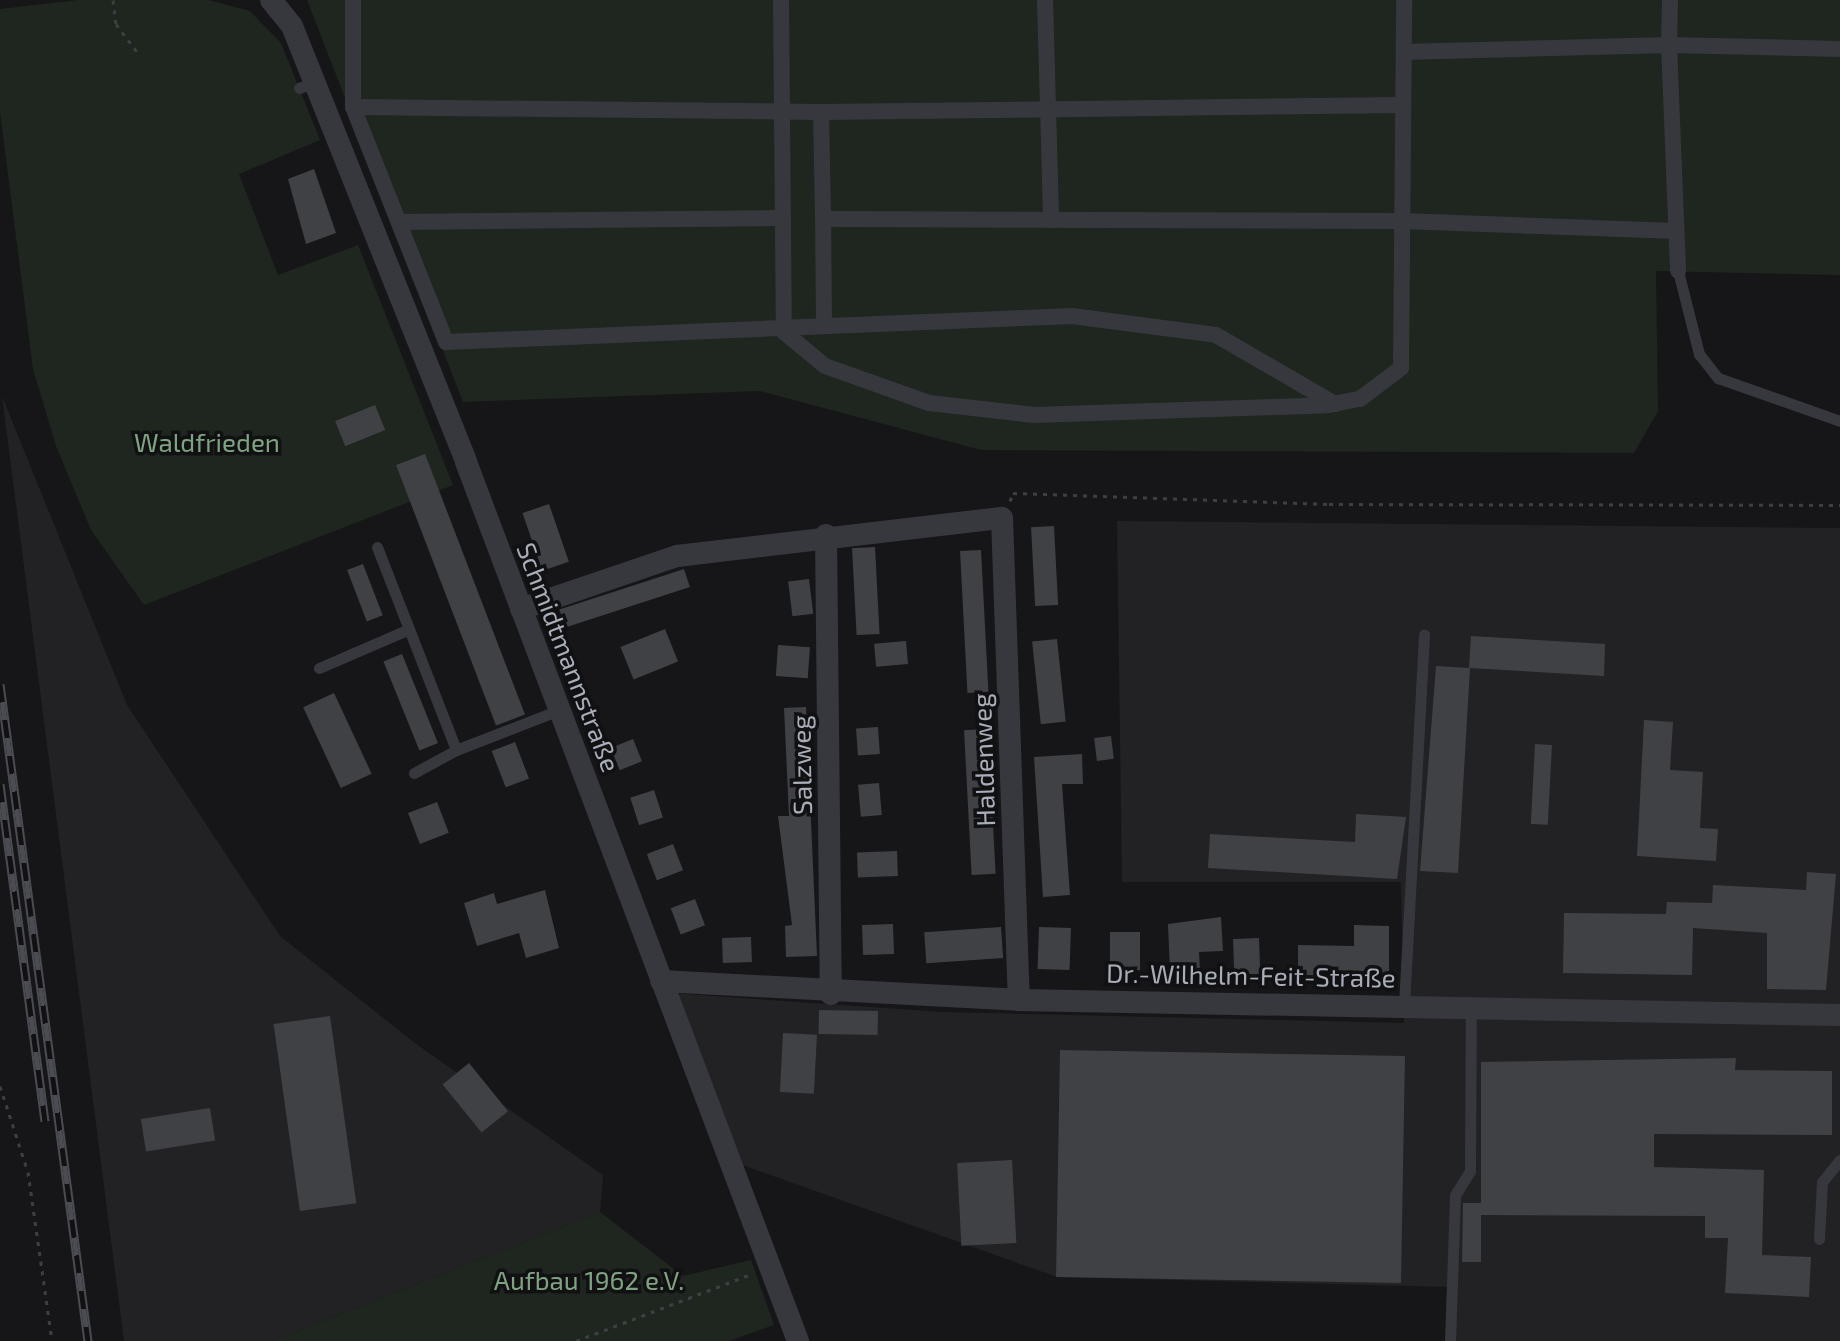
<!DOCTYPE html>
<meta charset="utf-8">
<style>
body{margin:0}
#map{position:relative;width:1840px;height:1341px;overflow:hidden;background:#161618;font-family:"Exo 2",sans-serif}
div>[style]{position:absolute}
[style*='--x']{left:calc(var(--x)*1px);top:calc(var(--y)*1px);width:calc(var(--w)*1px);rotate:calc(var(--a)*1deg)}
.built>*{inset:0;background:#222225}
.green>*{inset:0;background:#1e261f}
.building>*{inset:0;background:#404145;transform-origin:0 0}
.path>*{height:3px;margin-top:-1.5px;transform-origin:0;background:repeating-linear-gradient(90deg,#3d3f44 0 4px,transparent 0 10px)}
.service>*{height:11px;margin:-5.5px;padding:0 5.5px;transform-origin:5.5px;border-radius:5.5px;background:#37383d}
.pedestrian>*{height:16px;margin:-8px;padding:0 8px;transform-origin:8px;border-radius:8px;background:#37383d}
.minor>*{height:22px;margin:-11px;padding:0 11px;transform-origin:11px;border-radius:11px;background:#37383d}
.rail>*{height:9px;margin-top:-4.5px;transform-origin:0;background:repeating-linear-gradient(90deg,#111113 0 18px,#4a4c52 0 36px);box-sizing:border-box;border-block:2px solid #4a4c52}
span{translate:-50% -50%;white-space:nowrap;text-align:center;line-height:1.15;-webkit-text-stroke:7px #111113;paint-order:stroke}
.park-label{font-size:26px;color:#7fa381}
.street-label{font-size:26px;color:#a8adb8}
</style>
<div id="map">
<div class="built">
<i style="clip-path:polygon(2px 396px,127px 705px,280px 936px,416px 1044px,603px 1175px,600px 1212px,272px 1341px,124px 1341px)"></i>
<i style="clip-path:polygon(1117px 521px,1840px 528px,1840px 1341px,1450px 1341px,1451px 1287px,1057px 1277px,731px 1161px,656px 992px,942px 1012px,1404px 1023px,1401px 882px,1122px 882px)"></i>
</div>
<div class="green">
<i style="clip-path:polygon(78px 0,208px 0,250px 11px,281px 43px,320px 140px,239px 174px,278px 275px,358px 245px,453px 485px,144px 605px,91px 530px,56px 446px,33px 369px,0 112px,0 9px)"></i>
<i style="clip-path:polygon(307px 0,1840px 0,1840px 275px,1656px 271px,1658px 411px,1634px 453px,981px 450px,760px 391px,463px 402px)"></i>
<i style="clip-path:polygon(600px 1212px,683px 1276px,751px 1260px,774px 1325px,729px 1341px,272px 1341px)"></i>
</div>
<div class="building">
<i style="clip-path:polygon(314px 169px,336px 233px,306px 244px,288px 179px)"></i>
<i style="left:375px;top:405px;width:27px;height:43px;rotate:68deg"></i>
<i style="left:425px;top:454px;width:279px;height:31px;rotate:69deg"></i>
<i style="left:549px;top:504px;width:61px;height:28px;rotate:71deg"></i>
<i style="left:1054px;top:526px;width:79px;height:23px;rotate:87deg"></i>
<i style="left:875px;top:547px;width:87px;height:23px;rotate:87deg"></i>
<i style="left:981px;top:550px;width:142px;height:21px;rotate:87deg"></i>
<i style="left:363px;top:564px;width:55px;height:17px;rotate:69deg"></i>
<i style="left:684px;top:569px;width:19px;height:131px;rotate:72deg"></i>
<i style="left:809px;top:579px;width:35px;height:21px;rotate:83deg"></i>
<i style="left:665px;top:629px;width:35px;height:48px;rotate:68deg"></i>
<i style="clip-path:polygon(1471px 636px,1605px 644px,1604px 676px,1470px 668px,1458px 873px,1420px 871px,1436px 666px,1469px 668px)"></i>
<i style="left:1057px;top:639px;width:83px;height:25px;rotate:84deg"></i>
<i style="left:906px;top:641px;width:23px;height:32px;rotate:85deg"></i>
<i style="left:778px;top:645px;width:32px;height:31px;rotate:4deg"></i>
<i style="left:402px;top:654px;width:96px;height:20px;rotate:68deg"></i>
<i style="left:334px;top:693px;width:89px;height:34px;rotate:65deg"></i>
<i style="clip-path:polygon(806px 707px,817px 956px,786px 957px,785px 926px,792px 925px,778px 816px,789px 816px,784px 708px)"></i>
<i style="clip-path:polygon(1644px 720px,1673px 722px,1670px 770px,1703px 772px,1700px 828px,1718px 829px,1716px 861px,1637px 856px)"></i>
<i style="left:878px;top:727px;width:27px;height:22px;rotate:86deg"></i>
<i style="left:988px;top:729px;width:145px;height:24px;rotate:87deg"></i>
<i style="left:1111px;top:736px;width:23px;height:17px;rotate:83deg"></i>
<i style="left:633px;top:739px;width:24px;height:24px;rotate:68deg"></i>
<i style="left:515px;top:742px;width:39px;height:25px;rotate:69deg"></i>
<i style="left:1535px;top:744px;width:17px;height:80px;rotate:3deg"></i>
<i style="clip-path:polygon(1082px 754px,1083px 784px,1062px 784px,1070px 895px,1043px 897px,1034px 757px)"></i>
<i style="left:879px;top:783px;width:32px;height:21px;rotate:85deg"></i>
<i style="left:654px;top:790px;width:29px;height:25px;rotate:72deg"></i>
<i style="left:437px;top:802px;width:33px;height:31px;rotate:69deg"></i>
<i style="clip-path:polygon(1356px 814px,1406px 817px,1397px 879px,1208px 868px,1210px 834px,1355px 842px)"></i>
<i style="left:673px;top:844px;width:28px;height:28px;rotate:69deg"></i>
<i style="left:897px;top:851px;width:25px;height:40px;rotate:88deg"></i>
<i style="clip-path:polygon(1807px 872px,1836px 874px,1826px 990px,1767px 989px,1767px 933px,1693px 928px,1692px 975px,1563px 973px,1564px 913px,1666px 914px,1667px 902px,1712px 903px,1713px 885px,1806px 890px)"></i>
<i style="clip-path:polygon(545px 890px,559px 948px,526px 958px,519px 933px,477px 946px,464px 903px,494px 893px,497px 904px)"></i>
<i style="left:695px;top:899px;width:28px;height:26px;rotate:69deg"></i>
<i style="clip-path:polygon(1221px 917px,1223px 951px,1199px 952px,1200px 971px,1170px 972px,1168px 924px)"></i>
<i style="left:893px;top:924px;width:30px;height:31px;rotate:88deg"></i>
<i style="clip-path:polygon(1354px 925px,1389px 926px,1389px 975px,1298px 979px,1298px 945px,1354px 946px)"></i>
<i style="left:1001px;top:927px;width:31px;height:77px;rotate:86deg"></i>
<i style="left:1039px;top:927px;width:32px;height:42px;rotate:2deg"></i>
<i style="left:1110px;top:932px;width:30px;height:38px"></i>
<i style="left:751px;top:937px;width:25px;height:29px;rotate:88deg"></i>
<i style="left:1259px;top:938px;width:36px;height:26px;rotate:88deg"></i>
<i style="left:819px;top:1010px;width:59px;height:24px;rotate:1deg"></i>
<i style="left:330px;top:1016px;width:189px;height:57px;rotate:82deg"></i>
<i style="left:783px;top:1033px;width:34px;height:59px;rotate:3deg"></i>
<i style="left:1060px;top:1050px;width:345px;height:227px;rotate:1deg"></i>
<i style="clip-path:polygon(1736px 1058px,1735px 1070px,1832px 1071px,1832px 1135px,1654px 1134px,1654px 1167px,1764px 1170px,1762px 1255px,1811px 1257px,1809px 1297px,1725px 1293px,1728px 1238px,1705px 1238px,1705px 1216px,1481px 1215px,1481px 1262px,1462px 1262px,1463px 1203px,1481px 1203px,1481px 1062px)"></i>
<i style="left:469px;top:1063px;width:62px;height:34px;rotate:51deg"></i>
<i style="left:210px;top:1108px;width:33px;height:70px;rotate:81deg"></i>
<i style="left:1012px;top:1160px;width:83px;height:55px;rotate:87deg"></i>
</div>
<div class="path">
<i style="--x:113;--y:0;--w:24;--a:83"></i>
<i style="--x:116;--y:24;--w:39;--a:53"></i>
<i style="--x:1010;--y:501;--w:9;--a:-69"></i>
<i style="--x:1013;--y:493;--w:316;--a:2"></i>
<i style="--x:1329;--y:504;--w:511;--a:0.11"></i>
<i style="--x:0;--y:1086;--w:90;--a:72"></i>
<i style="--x:28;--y:1172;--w:171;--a:81.9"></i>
<i style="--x:576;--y:1341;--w:185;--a:-20.9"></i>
</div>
<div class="service">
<i style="--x:299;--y:88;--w:17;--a:-21"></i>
<i style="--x:1678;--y:271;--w:86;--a:75.8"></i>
<i style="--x:1699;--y:354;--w:31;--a:52"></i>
<i style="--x:1718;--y:378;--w:129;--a:19.4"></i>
<i style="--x:377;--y:547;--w:218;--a:68.7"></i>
<i style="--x:456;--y:750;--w:110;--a:-21.2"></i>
<i style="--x:319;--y:668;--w:98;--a:-23.4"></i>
<i style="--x:414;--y:773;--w:48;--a:-28.7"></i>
<i style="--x:1404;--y:1005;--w:371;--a:-86.9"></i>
<i style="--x:1819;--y:1239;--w:57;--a:-87"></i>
<i style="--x:1822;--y:1182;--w:28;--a:-51"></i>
<i style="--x:1450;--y:1341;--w:146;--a:-88"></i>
<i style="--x:1455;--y:1195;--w:28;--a:-58"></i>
<i style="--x:1470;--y:1171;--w:165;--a:-89.7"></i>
</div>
<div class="pedestrian">
<i style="--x:353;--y:0;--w:107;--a:90"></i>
<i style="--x:353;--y:107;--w:468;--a:0.6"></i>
<i style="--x:821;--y:112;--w:107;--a:88.9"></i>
<i style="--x:781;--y:0;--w:332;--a:89.5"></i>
<i style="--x:784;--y:332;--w:53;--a:39.7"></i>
<i style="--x:825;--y:366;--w:110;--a:19.6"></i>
<i style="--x:929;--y:403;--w:106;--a:6.5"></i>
<i style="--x:1034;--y:415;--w:294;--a:-1.9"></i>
<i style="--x:1328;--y:405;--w:33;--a:-11"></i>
<i style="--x:1360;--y:399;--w:51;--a:-37.1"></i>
<i style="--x:1401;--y:368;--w:368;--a:-89.5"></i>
<i style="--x:1045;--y:0;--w:220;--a:88.4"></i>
<i style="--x:1670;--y:0;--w:45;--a:91.3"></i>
<i style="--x:1669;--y:45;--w:171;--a:1.3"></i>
<i style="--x:1404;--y:52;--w:265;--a:-1.5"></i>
<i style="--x:1669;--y:45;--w:226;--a:87.7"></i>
<i style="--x:353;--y:107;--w:253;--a:68.4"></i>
<i style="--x:446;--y:342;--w:627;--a:-2.38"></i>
<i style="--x:1072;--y:316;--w:145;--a:7.5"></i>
<i style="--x:1216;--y:335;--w:138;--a:30.1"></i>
<i style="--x:821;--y:112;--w:582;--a:-0.69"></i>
<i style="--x:399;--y:222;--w:383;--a:-0.6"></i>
<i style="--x:824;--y:324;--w:105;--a:-90.5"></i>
<i style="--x:823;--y:219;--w:579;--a:0.2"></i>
<i style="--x:1402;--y:221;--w:274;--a:2.1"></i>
</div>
<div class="minor">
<i style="--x:271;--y:0;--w:33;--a:51"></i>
<i style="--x:292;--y:26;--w:469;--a:68.2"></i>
<i style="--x:466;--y:462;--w:940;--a:69.31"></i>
<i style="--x:826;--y:535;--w:459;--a:89.4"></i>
<i style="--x:521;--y:609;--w:165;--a:-18.8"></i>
<i style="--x:677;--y:556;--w:327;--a:-6.7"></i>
<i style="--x:1002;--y:518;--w:482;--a:88"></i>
<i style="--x:661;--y:981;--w:359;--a:3"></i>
<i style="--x:1019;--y:1000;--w:821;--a:1.05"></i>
</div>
<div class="rail">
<i style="--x:0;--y:684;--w:663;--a:82.37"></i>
<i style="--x:0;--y:784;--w:340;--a:82.4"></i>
</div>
<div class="park-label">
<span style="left:207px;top:442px">Waldfrieden</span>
<span style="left:589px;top:1280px">Aufbau 1962 e.V.</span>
</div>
<div class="street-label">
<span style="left:569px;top:657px;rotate:69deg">Schmidtmannstraße</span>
<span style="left:983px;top:760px;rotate:-92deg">Haldenweg</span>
<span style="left:801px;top:765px;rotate:-91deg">Salzweg</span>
<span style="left:1251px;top:975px;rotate:1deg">Dr.-Wilhelm-Feit-Straße</span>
</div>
</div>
